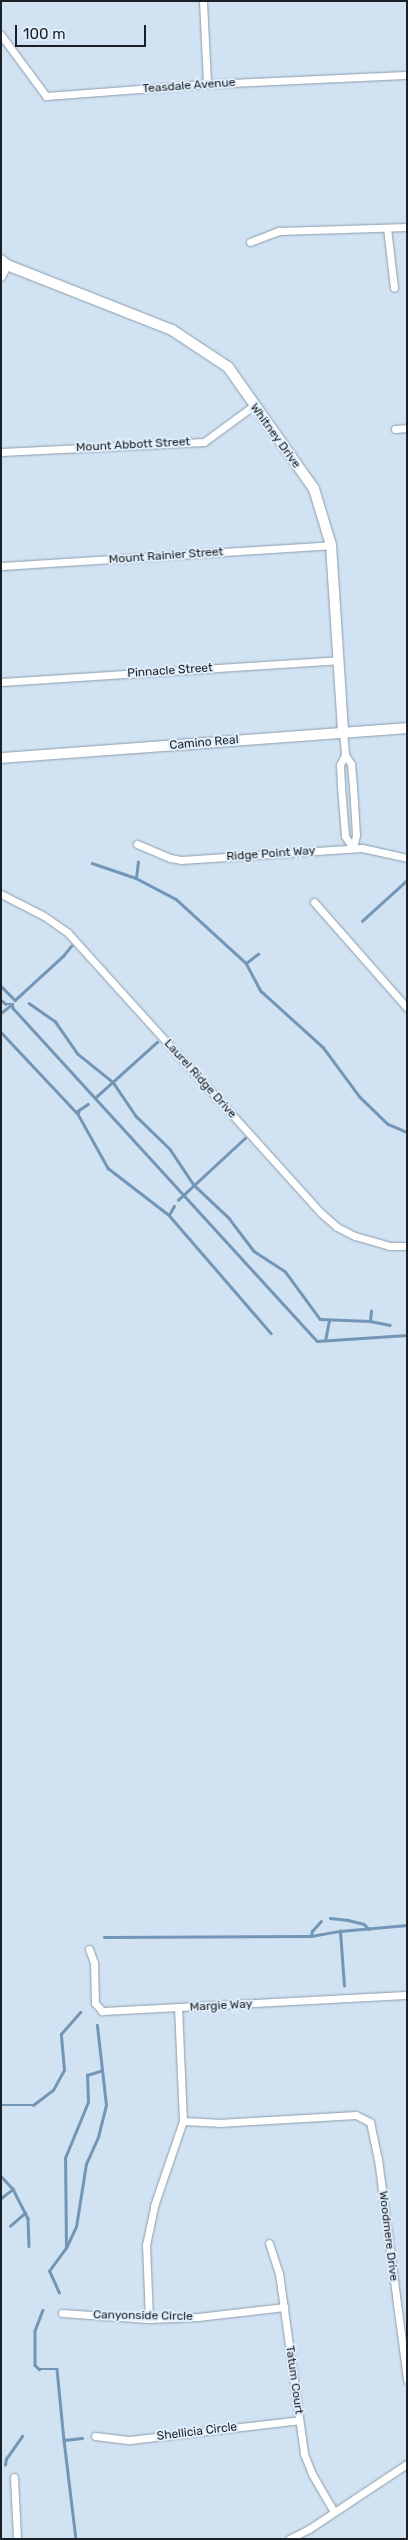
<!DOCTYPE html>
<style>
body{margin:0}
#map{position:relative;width:408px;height:2540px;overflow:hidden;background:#d1e3f3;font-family:Rubik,sans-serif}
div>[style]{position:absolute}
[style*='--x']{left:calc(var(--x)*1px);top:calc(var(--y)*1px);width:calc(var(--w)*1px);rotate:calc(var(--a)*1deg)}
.stream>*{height:2.5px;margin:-1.25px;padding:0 1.25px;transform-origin:1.25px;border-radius:1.25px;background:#7396b6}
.roads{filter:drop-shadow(0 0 1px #8c9cab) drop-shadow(0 0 1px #8c9cab)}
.street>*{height:7px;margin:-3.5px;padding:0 3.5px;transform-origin:3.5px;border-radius:3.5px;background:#fff}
.secondary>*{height:10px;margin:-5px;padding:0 5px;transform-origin:5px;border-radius:5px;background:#fff}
span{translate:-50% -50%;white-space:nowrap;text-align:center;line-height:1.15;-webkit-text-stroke:4px #e1effc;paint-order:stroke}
.street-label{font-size:12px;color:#1a2026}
.frame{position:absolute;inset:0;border:2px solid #1a2026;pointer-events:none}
.scale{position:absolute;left:15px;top:25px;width:131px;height:22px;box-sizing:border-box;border:2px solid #1a2026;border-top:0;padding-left:6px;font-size:15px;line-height:18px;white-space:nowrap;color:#1a2026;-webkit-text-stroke:4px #e1effc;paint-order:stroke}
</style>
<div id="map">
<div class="stream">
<i style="--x:92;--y:863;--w:46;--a:18.8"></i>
<i style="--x:136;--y:878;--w:16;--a:-83"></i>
<i style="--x:136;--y:878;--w:45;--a:27.7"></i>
<i style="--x:176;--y:899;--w:95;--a:42.4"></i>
<i style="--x:246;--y:963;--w:32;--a:62"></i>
<i style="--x:261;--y:991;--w:84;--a:42.1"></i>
<i style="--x:323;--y:1047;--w:62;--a:53.5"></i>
<i style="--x:360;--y:1097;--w:39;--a:44"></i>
<i style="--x:388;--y:1124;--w:21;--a:23"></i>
<i style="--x:362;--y:921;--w:61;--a:-42.3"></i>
<i style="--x:246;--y:963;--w:15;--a:-37"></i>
<i style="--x:1;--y:986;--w:20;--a:45"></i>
<i style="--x:15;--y:1000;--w:65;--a:-42.5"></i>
<i style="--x:63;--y:956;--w:13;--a:-51"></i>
<i style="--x:1;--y:1000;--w:6;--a:39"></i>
<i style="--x:6;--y:1004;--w:5;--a:0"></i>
<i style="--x:29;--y:1003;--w:32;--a:35"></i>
<i style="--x:55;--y:1021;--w:40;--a:55.1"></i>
<i style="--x:78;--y:1054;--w:45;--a:38.7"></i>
<i style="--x:113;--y:1082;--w:41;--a:55.9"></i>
<i style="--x:136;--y:1116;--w:47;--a:44.1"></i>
<i style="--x:170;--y:1149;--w:43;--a:56.3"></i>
<i style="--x:194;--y:1185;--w:48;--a:43.3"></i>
<i style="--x:229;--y:1218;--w:41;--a:52.9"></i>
<i style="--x:254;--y:1251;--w:37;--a:33"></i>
<i style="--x:285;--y:1271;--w:59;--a:53.9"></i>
<i style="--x:320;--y:1319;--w:50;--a:2.3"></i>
<i style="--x:370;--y:1321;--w:20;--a:11"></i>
<i style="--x:1;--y:1013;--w:14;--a:-39"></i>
<i style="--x:12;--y:1004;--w:4;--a:76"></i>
<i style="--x:13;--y:1008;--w:451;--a:47.6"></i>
<i style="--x:317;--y:1341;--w:90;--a:-3.8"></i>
<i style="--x:1;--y:1032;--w:110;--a:46.8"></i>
<i style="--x:76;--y:1112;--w:14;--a:-34"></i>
<i style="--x:96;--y:1097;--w:82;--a:-42"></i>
<i style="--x:79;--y:1112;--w:2;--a:117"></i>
<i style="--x:78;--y:1114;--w:62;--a:60.9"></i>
<i style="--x:108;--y:1168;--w:77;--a:37.6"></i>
<i style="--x:169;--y:1215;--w:156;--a:49.2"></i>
<i style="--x:178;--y:1200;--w:91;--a:-42.8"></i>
<i style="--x:169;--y:1215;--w:10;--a:-61"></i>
<i style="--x:370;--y:1321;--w:10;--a:-84"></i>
<i style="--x:325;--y:1341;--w:21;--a:-79"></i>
<i style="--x:330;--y:1918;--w:18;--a:6"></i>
<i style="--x:348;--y:1920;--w:16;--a:14"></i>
<i style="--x:364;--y:1924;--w:7;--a:45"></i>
<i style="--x:311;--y:1935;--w:4;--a:-76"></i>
<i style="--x:312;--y:1931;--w:13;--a:-48"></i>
<i style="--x:104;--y:1937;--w:207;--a:-0.3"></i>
<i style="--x:311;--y:1936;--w:29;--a:-10"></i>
<i style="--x:344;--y:1986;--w:55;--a:-94.2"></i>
<i style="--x:340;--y:1931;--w:67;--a:-5.1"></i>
<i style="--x:1;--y:2105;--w:32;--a:0"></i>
<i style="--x:33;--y:2105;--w:25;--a:-37"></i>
<i style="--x:53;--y:2090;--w:23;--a:-61"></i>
<i style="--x:64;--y:2070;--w:36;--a:-95"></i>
<i style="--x:61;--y:2034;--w:29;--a:-49"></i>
<i style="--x:1;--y:2176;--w:18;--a:47"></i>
<i style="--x:13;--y:2189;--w:33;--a:63"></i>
<i style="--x:28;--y:2218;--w:28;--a:88"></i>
<i style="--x:1;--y:2198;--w:15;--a:-37"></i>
<i style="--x:10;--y:2226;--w:20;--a:-41"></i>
<i style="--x:66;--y:2247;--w:89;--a:-90.6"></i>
<i style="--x:65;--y:2158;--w:61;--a:-67.7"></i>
<i style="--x:88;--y:2102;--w:27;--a:-92"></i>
<i style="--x:87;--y:2075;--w:14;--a:-17"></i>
<i style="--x:59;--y:2293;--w:24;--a:-114"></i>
<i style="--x:49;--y:2271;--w:29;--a:-54"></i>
<i style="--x:66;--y:2248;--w:23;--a:-65"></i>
<i style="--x:76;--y:2227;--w:64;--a:-81"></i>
<i style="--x:86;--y:2164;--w:30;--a:-66"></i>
<i style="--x:98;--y:2137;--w:33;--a:-76"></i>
<i style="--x:106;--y:2105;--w:80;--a:-96.5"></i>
<i style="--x:43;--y:2310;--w:22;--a:111"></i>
<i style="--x:35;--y:2331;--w:34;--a:90"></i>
<i style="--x:35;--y:2365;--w:6;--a:45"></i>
<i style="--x:39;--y:2369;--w:18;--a:0"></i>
<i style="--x:57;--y:2369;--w:71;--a:84.4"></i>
<i style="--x:64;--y:2440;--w:18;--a:-6"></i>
<i style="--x:64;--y:2440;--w:100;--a:83.1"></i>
<i style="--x:5;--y:2465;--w:6;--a:-81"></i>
<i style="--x:6;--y:2459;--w:28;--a:-55"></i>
</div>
<div class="roads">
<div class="street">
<i style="--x:203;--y:1;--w:83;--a:87.2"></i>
<i style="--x:1;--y:35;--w:76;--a:53.6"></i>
<i style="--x:46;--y:96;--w:161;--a:-4.3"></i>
<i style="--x:207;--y:84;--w:200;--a:-2.6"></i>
<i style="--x:387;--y:228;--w:60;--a:83.3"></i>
<i style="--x:250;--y:242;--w:31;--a:-21"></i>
<i style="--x:279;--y:231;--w:128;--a:-1.8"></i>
<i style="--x:1;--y:277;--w:13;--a:-63"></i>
<i style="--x:395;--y:429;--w:12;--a:-5"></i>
<i style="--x:1;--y:452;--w:203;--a:-2.8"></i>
<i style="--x:204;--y:442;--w:61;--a:-36.3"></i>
<i style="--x:1;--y:566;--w:331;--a:-3.6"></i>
<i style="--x:1;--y:682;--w:338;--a:-3.7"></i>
<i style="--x:343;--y:731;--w:24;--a:85"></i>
<i style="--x:345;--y:755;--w:11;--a:56"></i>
<i style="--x:351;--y:764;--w:22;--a:85"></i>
<i style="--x:353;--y:786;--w:49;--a:86.5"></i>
<i style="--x:356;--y:835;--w:13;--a:103"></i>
<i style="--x:345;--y:755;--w:11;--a:117"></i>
<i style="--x:340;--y:765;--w:22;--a:87"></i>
<i style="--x:341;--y:787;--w:49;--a:85.3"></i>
<i style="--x:345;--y:836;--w:14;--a:56"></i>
<i style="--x:137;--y:844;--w:36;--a:23"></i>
<i style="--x:170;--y:858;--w:11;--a:10"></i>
<i style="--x:181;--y:860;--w:181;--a:-3.8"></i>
<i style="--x:362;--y:848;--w:46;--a:12.5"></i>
<i style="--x:1;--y:894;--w:48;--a:27.1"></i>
<i style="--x:44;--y:916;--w:29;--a:35"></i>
<i style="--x:68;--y:933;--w:377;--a:47.9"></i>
<i style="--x:321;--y:1213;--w:21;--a:41"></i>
<i style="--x:337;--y:1227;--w:20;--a:27"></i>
<i style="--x:355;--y:1236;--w:35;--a:16"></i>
<i style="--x:389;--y:1246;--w:18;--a:0"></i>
<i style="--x:314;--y:902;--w:141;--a:48.7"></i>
<i style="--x:89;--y:1949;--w:15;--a:70"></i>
<i style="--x:94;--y:1963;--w:40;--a:88.6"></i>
<i style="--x:95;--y:2003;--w:11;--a:49"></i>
<i style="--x:102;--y:2011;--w:305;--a:-3"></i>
<i style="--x:183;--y:2121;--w:35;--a:3"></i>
<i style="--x:218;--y:2123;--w:138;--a:-3.3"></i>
<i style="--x:356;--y:2115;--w:16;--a:27"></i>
<i style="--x:370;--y:2122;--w:38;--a:78"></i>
<i style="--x:378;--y:2159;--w:223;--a:82.5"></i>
<i style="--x:269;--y:2243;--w:32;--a:72"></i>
<i style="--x:279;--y:2273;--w:183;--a:82.1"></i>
<i style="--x:304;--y:2454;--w:22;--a:68"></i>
<i style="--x:312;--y:2474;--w:44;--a:59.9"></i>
<i style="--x:62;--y:2313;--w:87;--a:3.9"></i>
<i style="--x:149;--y:2319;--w:49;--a:-2.3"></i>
<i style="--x:198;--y:2317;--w:87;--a:-6.6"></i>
<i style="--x:149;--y:2319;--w:74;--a:-92.3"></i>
<i style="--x:146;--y:2245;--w:40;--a:-78"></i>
<i style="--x:154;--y:2206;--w:90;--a:-71.2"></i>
<i style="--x:183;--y:2121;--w:113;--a:-92.5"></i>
<i style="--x:95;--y:2436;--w:35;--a:7"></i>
<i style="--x:130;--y:2440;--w:170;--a:-6.7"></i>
<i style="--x:14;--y:2477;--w:62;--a:87.2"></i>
<i style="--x:289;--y:2539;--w:22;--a:-27"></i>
<i style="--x:309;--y:2529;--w:118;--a:-33.6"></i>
</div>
<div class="secondary">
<i style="--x:1;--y:260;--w:8;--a:40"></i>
<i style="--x:7;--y:265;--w:177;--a:21.5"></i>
<i style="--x:172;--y:330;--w:67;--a:33.5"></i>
<i style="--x:228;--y:367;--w:149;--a:54.8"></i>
<i style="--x:314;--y:489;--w:59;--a:73.1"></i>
<i style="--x:331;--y:545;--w:186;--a:86.3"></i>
<i style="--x:1;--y:758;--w:407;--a:-4.2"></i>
</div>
</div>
<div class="street-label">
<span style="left:189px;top:86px;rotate:-4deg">Teasdale Avenue</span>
<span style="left:275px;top:436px;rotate:54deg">Whitney Drive</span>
<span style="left:133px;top:445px;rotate:-3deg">Mount Abbott Street</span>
<span style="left:166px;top:556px;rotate:-4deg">Mount Rainier Street</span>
<span style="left:170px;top:671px;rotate:-4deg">Pinnacle Street</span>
<span style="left:204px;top:743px;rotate:-5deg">Camino Real</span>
<span style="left:271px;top:854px;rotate:-4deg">Ridge Point Way</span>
<span style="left:200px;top:1079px;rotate:48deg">Laurel Ridge Drive</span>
<span style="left:221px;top:2006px;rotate:-3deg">Margie Way</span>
<span style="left:388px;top:2236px;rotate:83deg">Woodmere Drive</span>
<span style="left:143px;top:2316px;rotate:1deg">Canyonside Circle</span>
<span style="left:294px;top:2380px;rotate:82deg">Tatum Court</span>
<span style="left:197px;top:2432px;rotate:-7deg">Shellicia Circle</span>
</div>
<div class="frame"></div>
<div class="scale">100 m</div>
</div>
